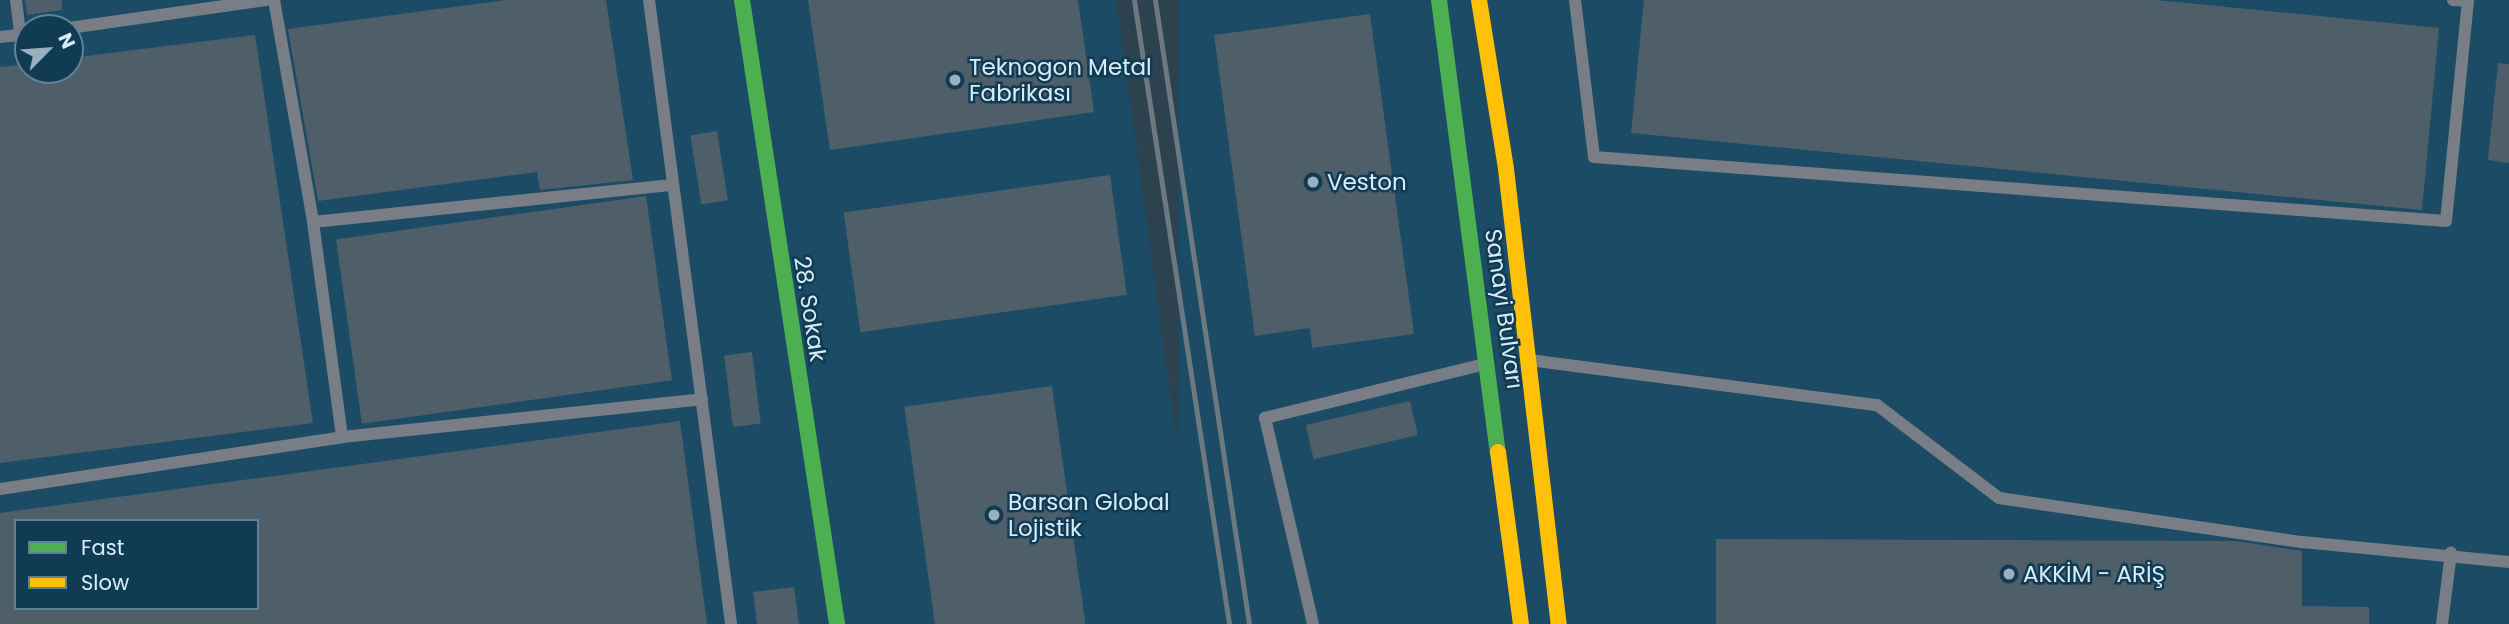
<!DOCTYPE html>
<meta charset="utf-8">
<style>
body{margin:0}
#map{position:relative;width:2509px;height:624px;overflow:hidden;background:#2c424f;font-family:Poppins,sans-serif}
div>[style]{position:absolute}
[style*='--x']{left:calc(var(--x)*1px);top:calc(var(--y)*1px);width:calc(var(--w)*1px);rotate:calc(var(--a)*1deg)}
.built>*{inset:0;background:#1c4c65;transform-origin:0 0}
.building>*{inset:0;background:#4e5f6a;transform-origin:0 0}
.lane>*{height:12px;margin:-6px;padding:0 6px;transform-origin:6px;border-radius:6px;background:#797e86}
.fast>*{height:16px;margin:-8px;padding:0 8px;transform-origin:8px;border-radius:8px;background:#4caf50}
.slow>*{height:16px;margin:-8px;padding:0 8px;transform-origin:8px;border-radius:8px;background:#ffc107}
.rail>*{height:5px;margin:-2.5px;padding:0 2.5px;transform-origin:2.5px;border-radius:2.5px;background:#6d7880}
.dots>*{width:19px;height:19px;translate:-50% -50%;box-sizing:border-box;border:4px solid #113b52;border-radius:50%}
span{translate:-50% -50%;white-space:nowrap;text-align:center;line-height:1.15;-webkit-text-stroke:5px #113b52;paint-order:stroke}
.poi-label{font-size:23px;color:#d6ecfb}
.left{translate:0 -50%;text-align:left}
.street-label{font-size:23px;color:#d6ecfb}
.legend{position:absolute;left:14px;top:519px;width:245px;height:91px;box-sizing:border-box;background:#113b52;border:2px solid #608296;margin:0;padding:9px 12px;list-style:none;font-size:21px;color:#d6ecfb}
.legend li{display:flex;align-items:center;gap:14px;height:35px}
.legend b{width:35px;border:2px solid #608296}
.north{position:absolute;left:14px;top:14px;width:70px;height:70px;box-sizing:border-box;background:#113b52;border:2px solid #608296;border-radius:50%;rotate:65deg;font-size:19px;font-weight:700;line-height:28px;text-align:center;color:#d6ecfb}
.north::after{content:'';display:block;margin:auto;width:24px;height:32px;background:#9ab0bf;clip-path:polygon(50% 0,100% 100%,50% 72%,0 100%)}
</style>
<div id="map">
<div class="built">
<i style="clip-path:polygon(evenodd,0 0,1116px 0,1202px 624px,0 624px,0 0,28px 28px,70px 28px,70px 70px,28px 70px,28px 28px,0 0,16px 521px,257px 521px,257px 608px,16px 608px,16px 521px)"></i>
<i style="left:1178px;top:0;width:1331px;height:629px"></i>
</div>
<div class="building">
<i style="clip-path:polygon(25px 0,62px 0,62px 10px,27px 15px)"></i>
<i style="clip-path:polygon(506px 0,606px 0,633px 180px,540px 190px,537px 172px,318px 201px,288px 29px)"></i>
<i style="clip-path:polygon(808px 0,1078px 0,1094px 112px,830px 150px)"></i>
<i style="clip-path:polygon(1644px 0,2156px 0,2439px 28px,2422px 210px,1631px 133px)"></i>
<i style="clip-path:polygon(1370px 14px,1414px 334px,1312px 348px,1310px 328px,1255px 336px,1214px 35px)"></i>
<i style="clip-path:polygon(255px 35px,313px 423px,0 463px,0 67px,28px 64px,28px 70px,70px 70px,70px 58px)"></i>
<i style="clip-path:polygon(2498px 63px,2509px 64px,2509px 163px,2488px 160px)"></i>
<i style="left:717px;top:131px;width:70px;height:27px;rotate:81deg"></i>
<i style="left:1110px;top:175px;width:121px;height:269px;rotate:82deg"></i>
<i style="left:646px;top:196px;width:186px;height:313px;rotate:82deg"></i>
<i style="left:752px;top:352px;width:72px;height:28px;rotate:83deg"></i>
<i style="left:1052px;top:386px;width:240px;height:149px;rotate:82deg"></i>
<i style="left:1410px;top:401px;width:35px;height:107px;rotate:77deg"></i>
<i style="clip-path:polygon(evenodd,680px 421px,707px 624px,0 624px,0 513px,680px 421px,16px 513px,16px 521px,257px 521px,257px 608px,16px 608px,16px 513px)"></i>
<i style="clip-path:polygon(1716px 539px,2236px 541px,2302px 551px,2302px 606px,2369px 607px,2369px 624px,1716px 624px)"></i>
<i style="clip-path:polygon(794px 587px,799px 624px,757px 624px,753px 592px)"></i>
</div>
<div class="lane">
<i style="--x:16;--y:0;--w:35;--a:83"></i>
<i style="--x:274;--y:0;--w:225;--a:80"></i>
<i style="--x:313;--y:222;--w:217;--a:82.3"></i>
<i style="--x:649;--y:0;--w:629;--a:82.51"></i>
<i style="--x:1575;--y:0;--w:158;--a:83.1"></i>
<i style="--x:1594;--y:157;--w:854;--a:4.3"></i>
<i style="--x:2446;--y:221;--w:222;--a:-84.3"></i>
<i style="--x:2453;--y:0;--w:15;--a:4"></i>
<i style="--x:69;--y:28;--w:199;--a:-8.1"></i>
<i style="--x:0;--y:37;--w:28;--a:-6"></i>
<i style="--x:313;--y:222;--w:361;--a:-5.9"></i>
<i style="--x:1529;--y:360;--w:351;--a:7.4"></i>
<i style="--x:1877;--y:405;--w:153;--a:37.3"></i>
<i style="--x:1999;--y:498;--w:306;--a:8.3"></i>
<i style="--x:2302;--y:542;--w:208;--a:5.5"></i>
<i style="--x:0;--y:489;--w:346;--a:-8.6"></i>
<i style="--x:342;--y:437;--w:362;--a:-6"></i>
<i style="--x:1313;--y:624;--w:212;--a:-103.1"></i>
<i style="--x:1265;--y:418;--w:227;--a:-13.8"></i>
<i style="--x:2442;--y:624;--w:72;--a:-82.8"></i>
</div>
<div class="fast">
<i style="--x:742;--y:0;--w:631;--a:81.34"></i>
<i style="--x:1439;--y:0;--w:456;--a:82.6"></i>
</div>
<div class="slow">
<i style="--x:1479;--y:0;--w:171;--a:80.9"></i>
<i style="--x:1506;--y:169;--w:458;--a:83.4"></i>
<i style="--x:1498;--y:452;--w:174;--a:82.4"></i>
</div>
<div class="rail">
<i style="--x:1134;--y:0;--w:631;--a:81.34"></i>
<i style="--x:1155;--y:0;--w:631;--a:81.43"></i>
</div>
<div class="dots">
<i style="left:955px;top:80px;background:#9ab0bf"></i>
<i style="left:1313px;top:182px;background:#9ab0bf"></i>
<i style="left:994px;top:515px;background:#9ab0bf"></i>
<i style="left:2009px;top:574px;background:#9ab0bf"></i>
</div>
<div class="poi-label">
<span class="left" style="left:969px;top:80px">Teknogon Metal<br>Fabrikası</span>
<span class="left" style="left:1327px;top:182px">Veston</span>
<span class="left" style="left:1008px;top:515px">Barsan Global<br>Lojistik</span>
<span class="left" style="left:2023px;top:574px">AKKİM - ARİŞ</span>
</div>
<div class="street-label">
<span style="left:810px;top:309px;rotate:81deg">28. Sokak</span>
<span style="left:1504px;top:309px;rotate:82deg">Sanayi Bulvarı</span>
</div>
<ul class="legend">
<li><b style="height:9px;background:#4caf50"></b>Fast</li>
<li><b style="height:9px;background:#ffc107"></b>Slow</li>
</ul>
<div class="north">N</div>
</div>
